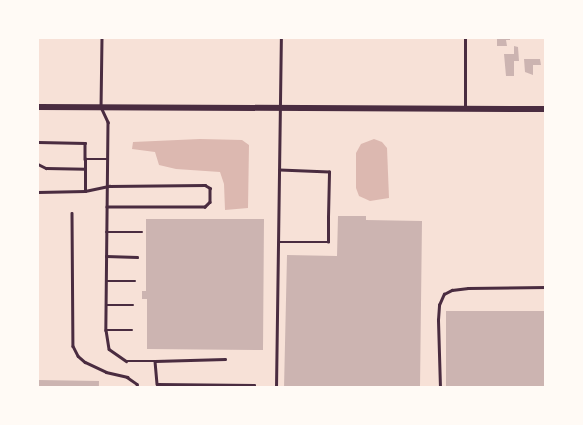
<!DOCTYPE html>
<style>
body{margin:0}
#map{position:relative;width:583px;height:425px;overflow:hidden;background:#f7e1d7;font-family:Manrope,sans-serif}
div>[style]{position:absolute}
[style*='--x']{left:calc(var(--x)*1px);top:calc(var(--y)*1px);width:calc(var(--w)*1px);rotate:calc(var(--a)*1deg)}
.water>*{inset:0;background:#dcb8b0}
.building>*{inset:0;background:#ccb4b1;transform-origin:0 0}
.service>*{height:2.5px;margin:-1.25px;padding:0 1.25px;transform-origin:1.25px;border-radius:1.25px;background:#4a2c40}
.tertiary>*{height:6px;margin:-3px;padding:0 3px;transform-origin:3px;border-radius:3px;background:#4a2c40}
span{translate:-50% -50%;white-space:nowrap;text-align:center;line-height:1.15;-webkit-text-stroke:4px #fffaf5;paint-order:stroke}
.frame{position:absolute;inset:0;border:39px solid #fffaf5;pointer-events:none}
</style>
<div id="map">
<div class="water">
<i style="clip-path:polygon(200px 139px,242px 140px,249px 145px,248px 208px,225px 210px,224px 184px,220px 172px,176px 169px,159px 165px,155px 152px,132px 149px,133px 142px)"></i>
<i style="clip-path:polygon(374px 139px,382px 142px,387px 148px,389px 198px,370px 201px,359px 196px,356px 188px,356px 153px,361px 144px)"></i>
</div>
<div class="building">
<i style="clip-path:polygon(497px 38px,510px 38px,510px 40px,506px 40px,507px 46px,497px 46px)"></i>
<i style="clip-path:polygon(514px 46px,518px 47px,519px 61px,514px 61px,514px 76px,506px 76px,504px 54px,514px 54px)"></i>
<i style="clip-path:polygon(524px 59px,540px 59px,541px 65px,533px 65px,533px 75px,525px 72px)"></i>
<i style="clip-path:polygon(338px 216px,366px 216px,366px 220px,422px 221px,420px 388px,284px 388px,287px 255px,337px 256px)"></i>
<i style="clip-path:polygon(146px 219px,264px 219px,263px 350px,147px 349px,147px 299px,142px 299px,142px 291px,146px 291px)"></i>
<i style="left:446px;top:311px;width:100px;height:77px"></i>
<i style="left:38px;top:380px;width:61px;height:8px;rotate:1deg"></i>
</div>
<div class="service">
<i style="--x:102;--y:38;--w:69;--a:90.8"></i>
<i style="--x:101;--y:107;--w:17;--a:65"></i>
<i style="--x:108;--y:122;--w:208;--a:90.6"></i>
<i style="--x:106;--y:330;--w:19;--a:81"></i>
<i style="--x:109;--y:349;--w:21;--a:35"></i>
<i style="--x:126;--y:361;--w:29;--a:0"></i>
<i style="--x:155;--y:361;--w:23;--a:85"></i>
<i style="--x:157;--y:384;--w:97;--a:0.6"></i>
<i style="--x:254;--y:385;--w:3;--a:90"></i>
<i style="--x:465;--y:108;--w:70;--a:-90"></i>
<i style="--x:38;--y:142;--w:47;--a:1.2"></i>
<i style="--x:85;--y:143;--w:16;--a:90"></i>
<i style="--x:85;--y:159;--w:23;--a:0"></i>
<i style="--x:38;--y:164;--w:9;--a:27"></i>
<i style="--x:46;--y:168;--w:39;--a:1"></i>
<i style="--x:85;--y:169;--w:10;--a:-90"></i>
<i style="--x:85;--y:191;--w:22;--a:-90"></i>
<i style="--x:38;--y:192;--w:47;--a:-1.2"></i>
<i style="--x:85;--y:191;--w:25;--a:-12"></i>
<i style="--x:109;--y:186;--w:96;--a:-0.6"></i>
<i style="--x:205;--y:185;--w:6;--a:31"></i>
<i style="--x:210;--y:188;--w:14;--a:90"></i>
<i style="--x:210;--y:202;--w:7;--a:135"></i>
<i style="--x:205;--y:207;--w:98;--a:180"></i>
<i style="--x:72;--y:213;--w:133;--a:89.6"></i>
<i style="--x:73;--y:346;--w:11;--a:63"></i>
<i style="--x:78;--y:356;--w:9;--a:41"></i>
<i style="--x:85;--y:362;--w:23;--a:25"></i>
<i style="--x:106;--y:372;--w:22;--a:13"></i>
<i style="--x:127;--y:377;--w:12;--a:35"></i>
<i style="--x:137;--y:384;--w:4;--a:76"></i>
<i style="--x:106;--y:232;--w:36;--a:0"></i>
<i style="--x:279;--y:242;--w:49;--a:0"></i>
<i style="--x:328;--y:242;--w:25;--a:-90"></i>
<i style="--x:328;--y:217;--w:45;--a:-88.7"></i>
<i style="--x:329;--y:172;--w:49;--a:-177.7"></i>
<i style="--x:106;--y:256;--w:31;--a:2"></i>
<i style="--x:106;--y:281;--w:29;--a:0"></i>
<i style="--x:106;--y:305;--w:27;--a:0"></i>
<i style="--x:106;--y:330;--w:26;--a:0"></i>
<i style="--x:155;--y:361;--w:70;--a:-1.6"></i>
<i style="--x:276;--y:388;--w:350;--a:-89.2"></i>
<i style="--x:440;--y:388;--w:68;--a:-91.7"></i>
<i style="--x:438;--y:320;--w:15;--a:-86"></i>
<i style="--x:439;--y:305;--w:12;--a:-66"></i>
<i style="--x:444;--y:294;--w:9;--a:-27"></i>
<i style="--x:452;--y:290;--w:16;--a:-7"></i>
<i style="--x:468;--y:288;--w:78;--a:-0.7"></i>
</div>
<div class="tertiary">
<i style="--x:38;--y:107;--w:508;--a:0.23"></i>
</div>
<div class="frame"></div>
</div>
